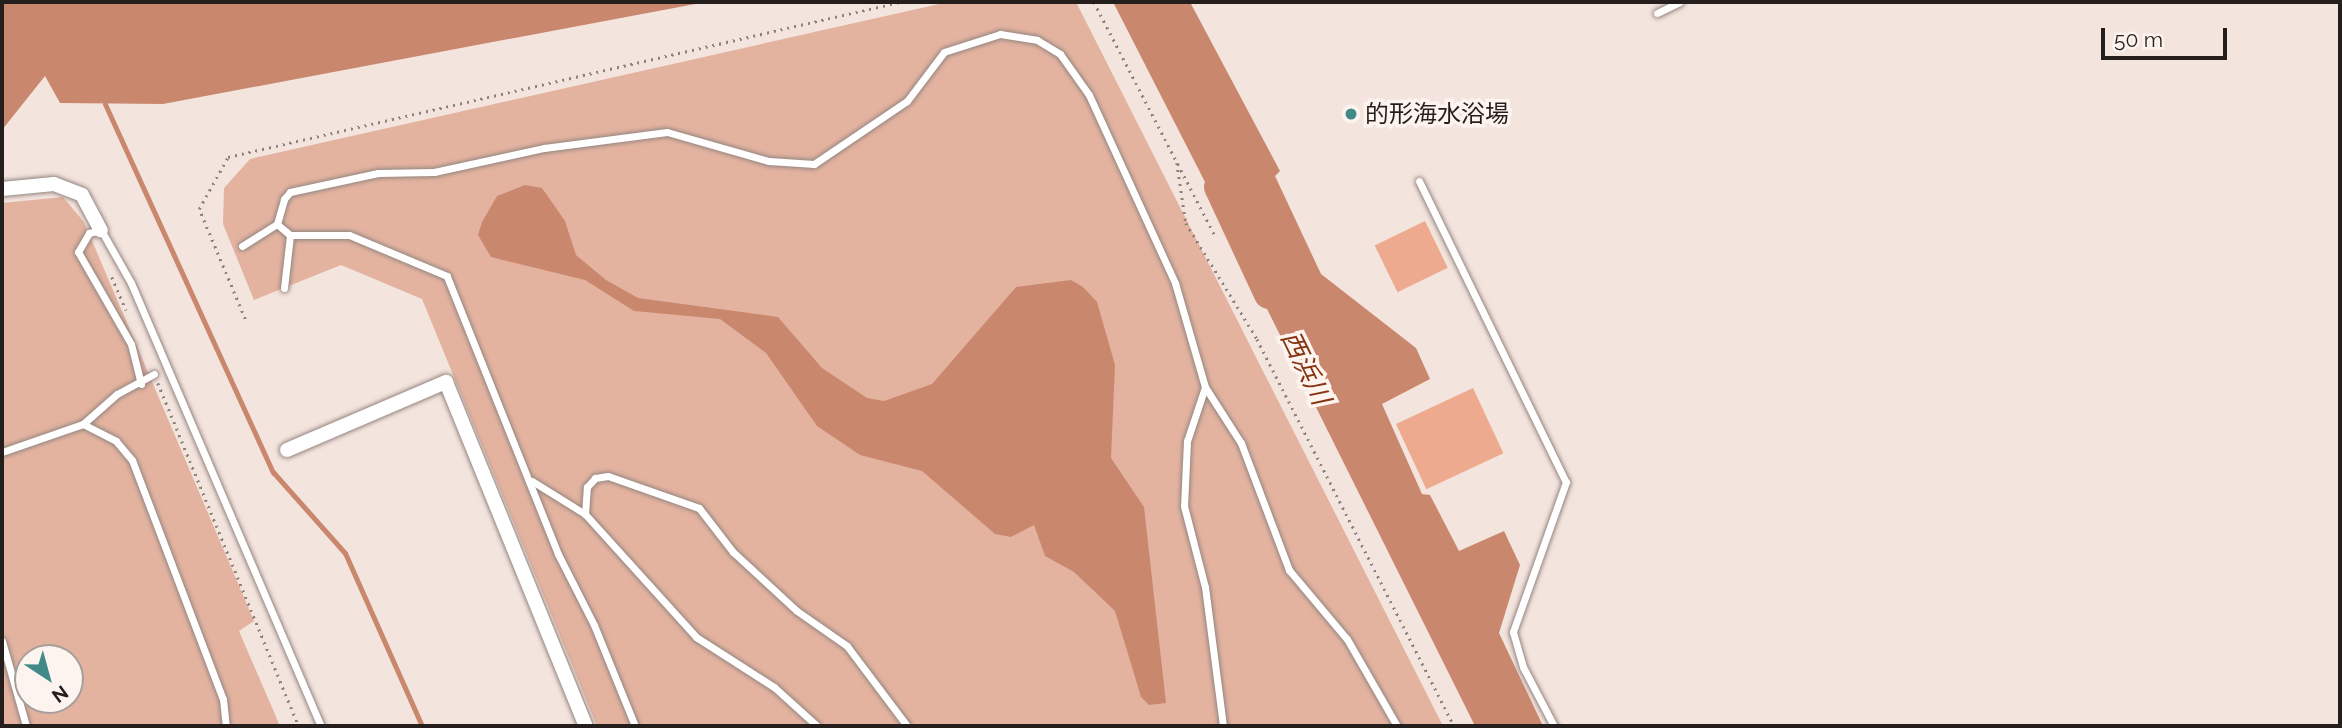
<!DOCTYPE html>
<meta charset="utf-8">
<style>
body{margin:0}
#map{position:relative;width:2342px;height:728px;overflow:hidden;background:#f4e4de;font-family:Raleway,"Noto Sans JP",sans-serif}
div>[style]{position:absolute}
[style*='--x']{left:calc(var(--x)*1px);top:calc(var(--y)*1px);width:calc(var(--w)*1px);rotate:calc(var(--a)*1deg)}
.green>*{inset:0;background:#e4b3a0}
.water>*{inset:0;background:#c9886e}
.stream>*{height:5px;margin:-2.5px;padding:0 2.5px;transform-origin:2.5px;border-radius:2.5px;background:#c9886e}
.river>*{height:30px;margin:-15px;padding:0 15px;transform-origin:15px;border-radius:15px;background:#c9886e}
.building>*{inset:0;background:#eeaa8f;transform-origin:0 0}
.path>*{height:2.5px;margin-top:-1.25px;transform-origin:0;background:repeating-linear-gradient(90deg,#8d837e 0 2px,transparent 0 7px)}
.roads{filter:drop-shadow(0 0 2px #948680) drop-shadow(0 0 2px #948680)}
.service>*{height:7px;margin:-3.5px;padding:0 3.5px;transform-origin:3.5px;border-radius:3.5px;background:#fff}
.minor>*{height:14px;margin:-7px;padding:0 7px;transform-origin:7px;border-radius:7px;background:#fff}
.dots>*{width:19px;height:19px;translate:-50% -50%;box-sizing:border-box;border:4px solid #fdf3ef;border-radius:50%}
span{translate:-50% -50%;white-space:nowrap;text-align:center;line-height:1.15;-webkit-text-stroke:7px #fdf3ef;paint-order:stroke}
.poi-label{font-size:24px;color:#241f1c}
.left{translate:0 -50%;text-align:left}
.water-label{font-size:26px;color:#853611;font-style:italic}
.frame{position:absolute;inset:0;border:4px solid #241f1c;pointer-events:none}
.north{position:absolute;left:14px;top:644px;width:70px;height:70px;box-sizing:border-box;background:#fdf3ef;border:2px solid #a69e9b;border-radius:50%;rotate:144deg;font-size:19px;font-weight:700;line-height:28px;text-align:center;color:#241f1c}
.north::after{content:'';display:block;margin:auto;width:24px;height:32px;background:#428a88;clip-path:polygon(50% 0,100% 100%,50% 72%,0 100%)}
.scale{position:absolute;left:2101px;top:28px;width:126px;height:32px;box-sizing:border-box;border:4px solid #241f1c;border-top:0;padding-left:9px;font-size:21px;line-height:24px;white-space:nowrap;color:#241f1c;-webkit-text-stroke:5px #fdf3ef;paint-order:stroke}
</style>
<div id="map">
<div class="green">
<i style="clip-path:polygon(948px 2px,1076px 2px,1443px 726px,597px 726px,422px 299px,341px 265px,254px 300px,223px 224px,224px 188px,250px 159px)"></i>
<i style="clip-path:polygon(evenodd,63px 197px,84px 222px,254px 621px,239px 631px,280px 726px,2px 726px,2px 203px,63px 197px,28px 658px,70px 658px,70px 700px,28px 700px,28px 658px)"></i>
</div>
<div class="water">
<i style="clip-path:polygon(2px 2px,706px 2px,163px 104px,60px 103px,45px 76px,2px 130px)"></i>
<i style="clip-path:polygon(1113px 2px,1190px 2px,1280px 171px,1275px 176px,1321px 274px,1416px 348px,1430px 379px,1382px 404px,1422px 494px,1430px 495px,1459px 551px,1504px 531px,1520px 565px,1499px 633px,1543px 726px,1475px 726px,1243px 261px,1257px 253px,1241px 219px,1228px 227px)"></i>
<i style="clip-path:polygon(525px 185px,542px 188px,565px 221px,576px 255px,606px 280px,638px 298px,778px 317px,822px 368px,867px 398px,884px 401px,932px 384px,1016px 287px,1071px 280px,1083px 287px,1097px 302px,1115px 365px,1111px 458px,1144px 507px,1166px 703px,1149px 705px,1141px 697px,1115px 611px,1074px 572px,1045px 556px,1034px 525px,1011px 537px,995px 534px,922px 471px,860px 455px,817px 426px,766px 353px,720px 319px,634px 311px,585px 280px,491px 257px,478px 235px,482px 222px,497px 196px)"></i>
</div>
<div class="stream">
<i style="--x:105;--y:104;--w:405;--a:65.5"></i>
<i style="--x:273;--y:472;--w:108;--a:48.4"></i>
<i style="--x:345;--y:553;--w:189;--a:66"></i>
</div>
<div class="river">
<i style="--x:1219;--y:187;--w:118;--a:65"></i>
</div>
<div class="building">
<i style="left:1425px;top:221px;width:52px;height:56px;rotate:64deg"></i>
<i style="left:1473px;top:388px;width:72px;height:85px;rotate:65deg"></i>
</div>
<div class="path">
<i style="--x:1094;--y:2;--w:263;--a:62.6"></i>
<i style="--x:1177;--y:163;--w:61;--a:81.5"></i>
<i style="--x:1186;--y:223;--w:136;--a:58.5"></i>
<i style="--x:1257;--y:339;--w:434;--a:63"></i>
<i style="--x:112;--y:277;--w:36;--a:67"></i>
<i style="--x:245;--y:319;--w:119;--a:-112.7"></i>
<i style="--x:199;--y:209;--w:60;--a:-60.9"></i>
<i style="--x:228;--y:157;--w:690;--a:-12.99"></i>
<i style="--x:158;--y:383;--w:371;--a:67.7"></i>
</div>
<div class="roads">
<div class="service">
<i style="--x:1657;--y:13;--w:25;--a:-26"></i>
<i style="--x:1419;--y:181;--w:335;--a:64"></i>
<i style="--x:1566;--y:482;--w:159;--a:109.5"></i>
<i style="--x:1513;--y:632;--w:36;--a:74"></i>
<i style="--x:1523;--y:667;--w:67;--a:62.3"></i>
<i style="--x:242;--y:246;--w:41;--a:-32.2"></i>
<i style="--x:284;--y:288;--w:53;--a:-83.5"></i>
<i style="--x:141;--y:384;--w:41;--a:-104"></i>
<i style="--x:131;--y:344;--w:106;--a:-119.9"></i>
<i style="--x:78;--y:252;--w:22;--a:-60"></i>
<i style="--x:89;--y:233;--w:12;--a:-14"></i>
<i style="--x:101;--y:230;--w:61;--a:60.5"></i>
<i style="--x:131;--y:283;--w:482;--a:66.8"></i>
<i style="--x:1205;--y:387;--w:57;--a:108.4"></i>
<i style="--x:1187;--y:441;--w:65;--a:92.6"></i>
<i style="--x:1184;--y:506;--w:84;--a:75.5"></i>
<i style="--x:1205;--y:587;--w:140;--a:82.6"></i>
<i style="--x:83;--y:424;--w:45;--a:-41.4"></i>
<i style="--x:117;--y:394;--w:42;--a:-28.4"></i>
<i style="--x:2;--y:452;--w:86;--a:-19.1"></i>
<i style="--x:83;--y:424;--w:37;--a:27"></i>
<i style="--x:116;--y:441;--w:25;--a:50"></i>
<i style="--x:132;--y:460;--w:256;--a:69.2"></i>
<i style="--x:223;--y:699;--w:27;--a:84"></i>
<i style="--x:532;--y:481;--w:62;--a:31.9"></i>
<i style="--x:585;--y:514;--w:166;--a:47.9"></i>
<i style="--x:696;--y:637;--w:93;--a:32.7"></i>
<i style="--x:774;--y:687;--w:58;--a:42.2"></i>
<i style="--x:585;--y:514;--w:27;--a:-86"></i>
<i style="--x:587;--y:487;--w:12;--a:-48"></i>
<i style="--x:595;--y:478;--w:13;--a:-9"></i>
<i style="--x:608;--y:476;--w:96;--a:19.4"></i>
<i style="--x:699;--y:508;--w:56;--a:52.3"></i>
<i style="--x:733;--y:552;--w:87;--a:42.7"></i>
<i style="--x:797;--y:611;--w:61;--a:35"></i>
<i style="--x:847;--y:646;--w:100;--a:53.1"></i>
<i style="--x:2;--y:641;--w:88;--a:74.2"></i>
<i style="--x:635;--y:726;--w:109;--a:-112.1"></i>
<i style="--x:594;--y:625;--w:80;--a:-116.9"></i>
<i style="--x:558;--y:554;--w:299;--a:-111.8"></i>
<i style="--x:447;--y:276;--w:106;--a:-157.3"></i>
<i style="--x:349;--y:235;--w:59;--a:180"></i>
<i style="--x:290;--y:235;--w:17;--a:-140"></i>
<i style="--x:277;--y:224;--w:26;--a:-74"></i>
<i style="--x:284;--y:199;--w:9;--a:-49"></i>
<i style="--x:290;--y:192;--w:90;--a:-12.2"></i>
<i style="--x:378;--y:173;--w:56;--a:-1"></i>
<i style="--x:434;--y:172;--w:113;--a:-12.3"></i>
<i style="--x:544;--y:148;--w:124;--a:-7.4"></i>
<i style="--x:667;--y:132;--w:106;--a:15.9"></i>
<i style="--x:769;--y:161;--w:45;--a:3.8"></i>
<i style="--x:814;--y:164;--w:112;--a:-34.1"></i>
<i style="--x:907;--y:101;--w:61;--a:-52.9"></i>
<i style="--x:944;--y:52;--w:59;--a:-17.8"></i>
<i style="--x:1000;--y:34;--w:37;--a:9"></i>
<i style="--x:1037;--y:40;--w:27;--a:31"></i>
<i style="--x:1060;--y:54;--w:50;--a:54.7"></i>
<i style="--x:1089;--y:95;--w:207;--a:65.4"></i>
<i style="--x:1175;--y:283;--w:108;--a:73.9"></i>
<i style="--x:1205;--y:387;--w:67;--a:57.3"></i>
<i style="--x:1241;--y:443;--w:136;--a:69.3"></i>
<i style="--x:1289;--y:570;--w:90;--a:50"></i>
<i style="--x:1347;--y:639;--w:100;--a:60.1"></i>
</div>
<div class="minor">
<i style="--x:2;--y:189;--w:52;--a:-5.5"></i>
<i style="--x:54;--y:184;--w:30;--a:21"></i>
<i style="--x:82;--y:195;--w:40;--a:62"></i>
<i style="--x:287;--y:450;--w:173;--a:-23.2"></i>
<i style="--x:446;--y:382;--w:371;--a:67.9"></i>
</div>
</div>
<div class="dots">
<i style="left:1351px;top:114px;background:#428a88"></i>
</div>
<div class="poi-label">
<span class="left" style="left:1365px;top:114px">的形海水浴場</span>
</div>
<div class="water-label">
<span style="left:1305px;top:368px;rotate:64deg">西浜川</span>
</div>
<div class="frame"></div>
<div class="north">N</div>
<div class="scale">50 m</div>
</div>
